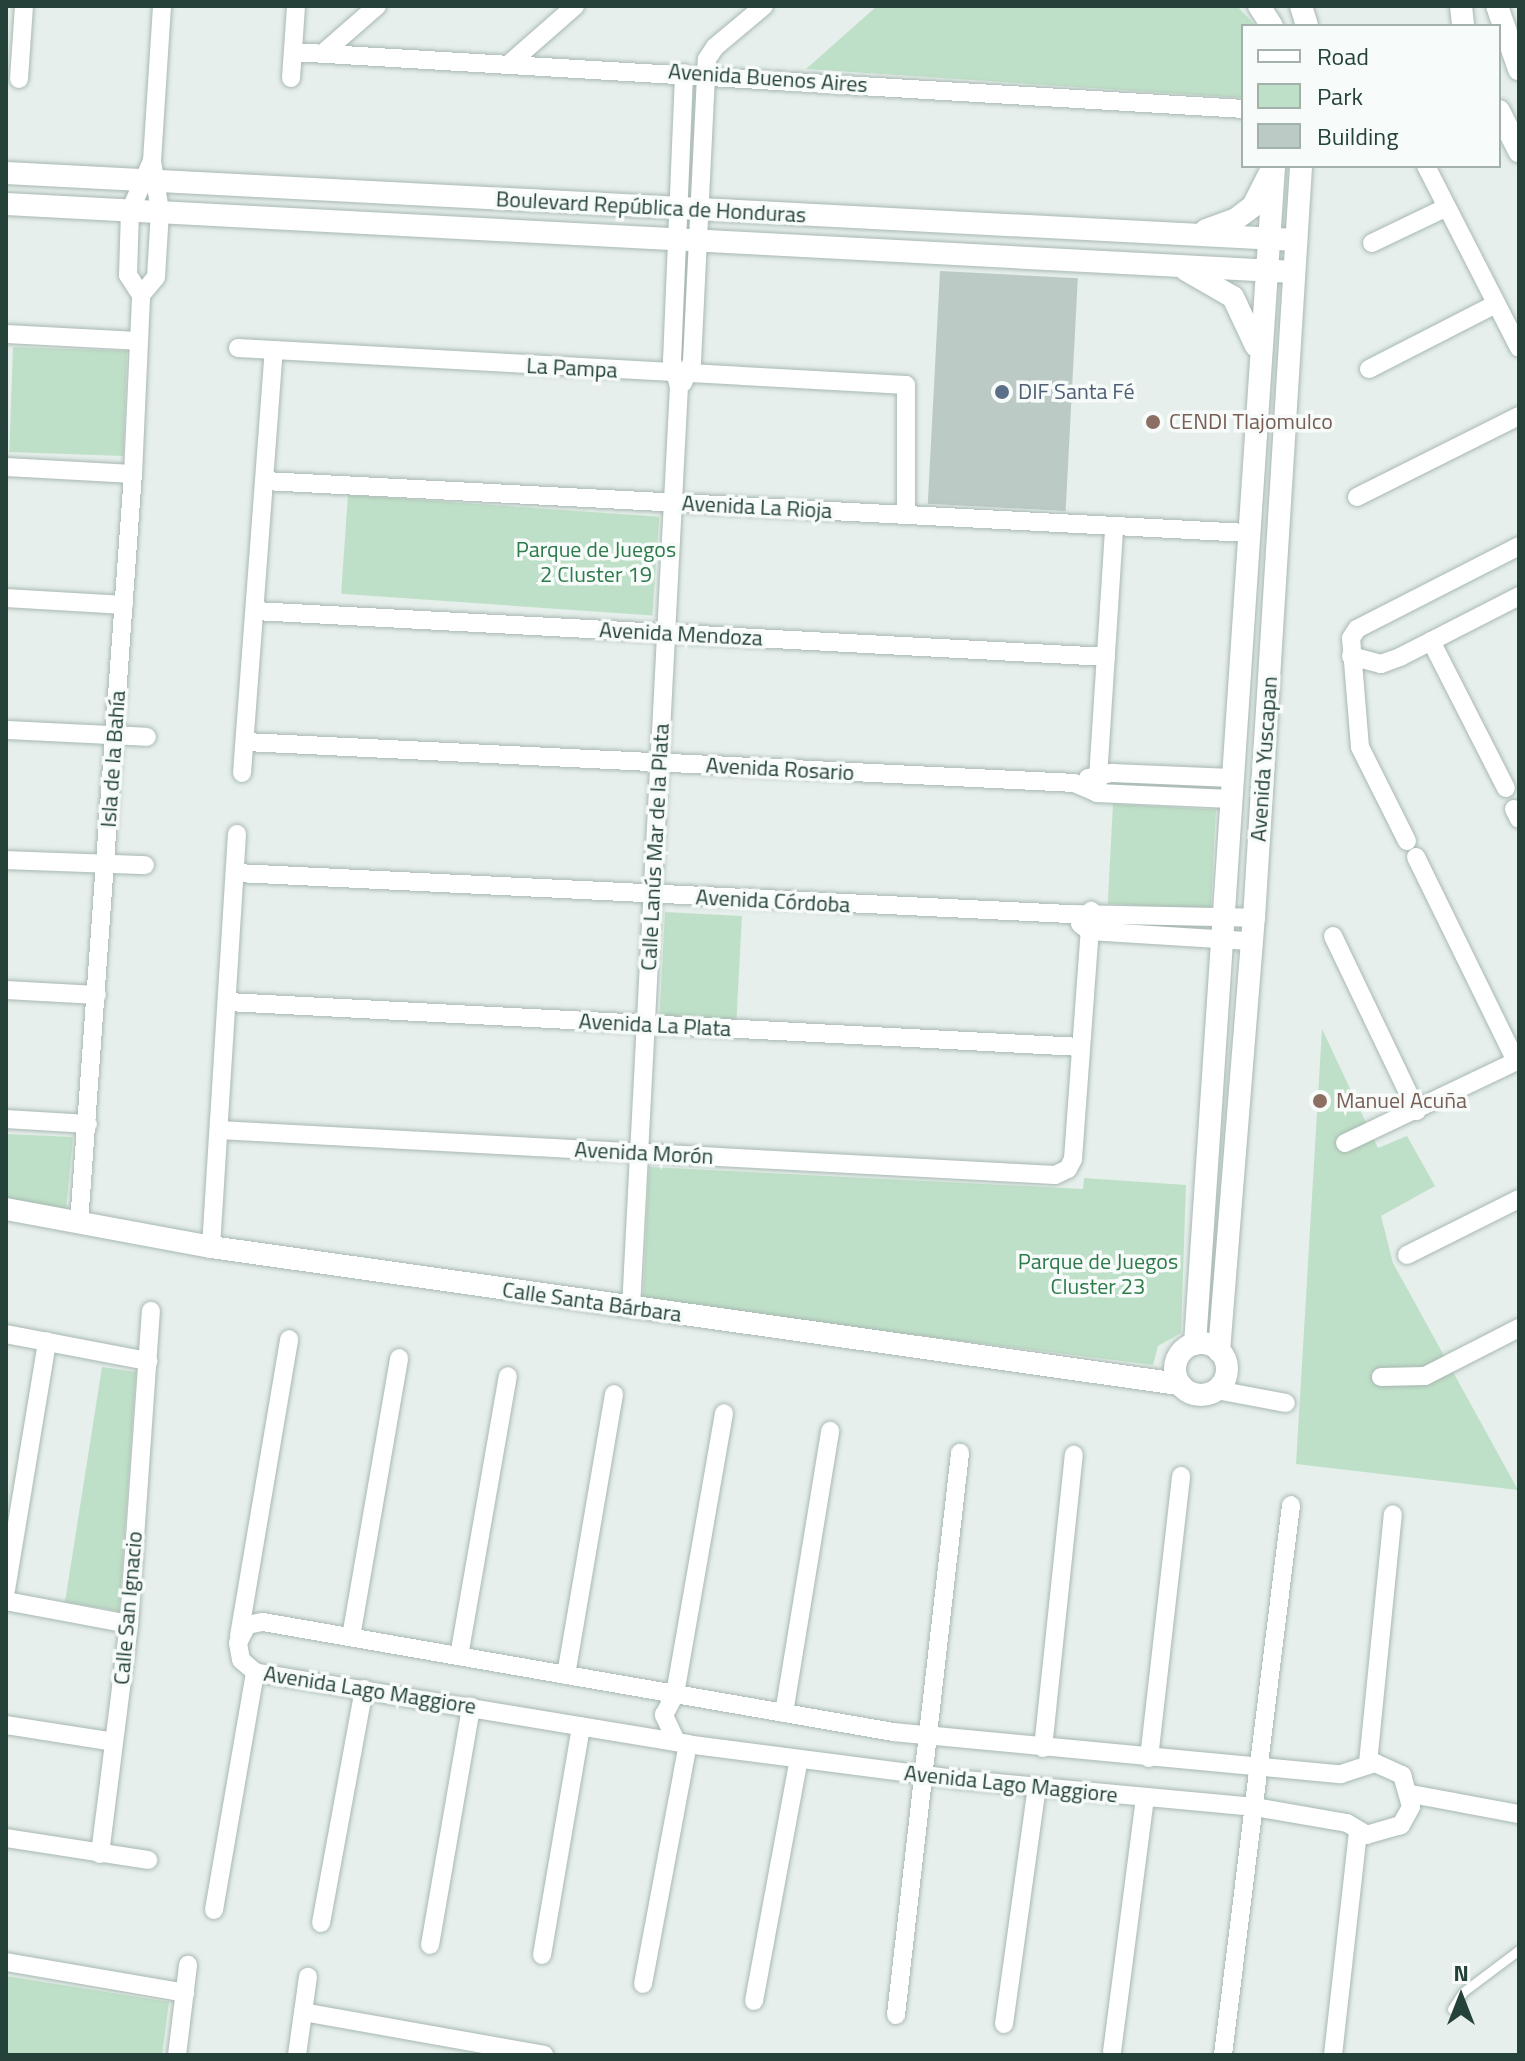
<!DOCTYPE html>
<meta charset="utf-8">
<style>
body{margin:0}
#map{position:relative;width:1525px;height:2061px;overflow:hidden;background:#e6efeb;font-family:"Titillium Web",sans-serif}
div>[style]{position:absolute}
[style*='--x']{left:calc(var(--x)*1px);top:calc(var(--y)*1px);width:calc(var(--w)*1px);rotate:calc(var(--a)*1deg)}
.green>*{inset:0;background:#bfe0c8;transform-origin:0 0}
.building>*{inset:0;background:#bbcac4;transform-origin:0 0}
.roads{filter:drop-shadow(0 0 2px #a8b8b2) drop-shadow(0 0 2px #a8b8b2)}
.service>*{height:9px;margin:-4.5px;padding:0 4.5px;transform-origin:4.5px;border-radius:4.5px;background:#fff}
.minor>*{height:18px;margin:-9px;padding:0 9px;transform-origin:9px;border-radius:9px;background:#fff}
.tertiary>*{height:22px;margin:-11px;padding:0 11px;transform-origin:11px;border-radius:11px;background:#fff}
.tertiary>.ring{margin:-11px;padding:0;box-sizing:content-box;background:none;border:22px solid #fff;border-radius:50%}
.dots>*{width:22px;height:22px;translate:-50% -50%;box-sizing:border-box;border:4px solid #f7fbf9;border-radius:50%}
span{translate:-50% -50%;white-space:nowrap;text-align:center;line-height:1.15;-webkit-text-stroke:7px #f7fbf9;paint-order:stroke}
.street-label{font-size:22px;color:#24423a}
.service-label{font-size:22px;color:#4e5e75}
.left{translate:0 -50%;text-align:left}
.education-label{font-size:22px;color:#785e54}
.park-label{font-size:22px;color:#2d7a4b}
.frame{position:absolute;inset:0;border:8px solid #24423a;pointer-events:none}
.legend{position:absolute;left:1241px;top:24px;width:260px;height:144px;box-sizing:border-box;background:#f7fbf9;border:2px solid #a3b1ad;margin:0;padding:10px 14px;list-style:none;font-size:24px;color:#24423a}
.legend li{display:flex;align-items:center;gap:16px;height:40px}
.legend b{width:40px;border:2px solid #a3b1ad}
.north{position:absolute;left:1421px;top:1957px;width:80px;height:80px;-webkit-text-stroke:6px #f7fbf9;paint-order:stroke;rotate:0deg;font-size:22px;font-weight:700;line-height:32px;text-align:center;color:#24423a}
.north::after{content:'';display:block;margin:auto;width:28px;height:36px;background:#24423a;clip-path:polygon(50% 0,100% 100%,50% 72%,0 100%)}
</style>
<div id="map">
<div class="green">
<i style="clip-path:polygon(877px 6px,1237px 6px,1256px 26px,1243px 26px,1243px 98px,806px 69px)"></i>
<i style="left:13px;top:347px;width:114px;height:105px;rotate:2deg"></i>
<i style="left:348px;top:495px;width:312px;height:99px;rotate:4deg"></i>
<i style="left:1113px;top:804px;width:103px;height:100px;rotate:3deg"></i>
<i style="left:665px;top:912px;width:77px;height:105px;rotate:3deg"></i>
<i style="clip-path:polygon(1322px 1029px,1378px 1148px,1407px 1136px,1435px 1186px,1381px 1216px,1393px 1263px,1518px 1490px,1296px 1464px)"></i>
<i style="clip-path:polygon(6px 1134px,73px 1137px,66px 1210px,6px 1198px)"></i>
<i style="clip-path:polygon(649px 1167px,1083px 1189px,1084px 1178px,1186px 1185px,1181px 1333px,1158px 1346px,1153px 1365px,643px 1301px)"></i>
<i style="clip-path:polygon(102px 1367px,136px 1372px,119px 1611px,65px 1602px)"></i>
<i style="clip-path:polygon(6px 1976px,169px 2002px,162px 2055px,6px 2055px)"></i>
</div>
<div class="building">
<i style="left:940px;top:271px;width:138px;height:233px;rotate:3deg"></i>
</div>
<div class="roads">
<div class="service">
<i style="--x:1452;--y:2009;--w:20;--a:-57"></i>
<i style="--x:1463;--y:1992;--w:70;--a:-36.9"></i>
</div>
<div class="minor">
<i style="--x:293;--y:52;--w:952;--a:3.43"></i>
<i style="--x:322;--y:54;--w:73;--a:-41.1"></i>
<i style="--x:509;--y:64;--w:88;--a:-41.3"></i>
<i style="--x:291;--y:78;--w:72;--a:-86"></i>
<i style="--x:19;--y:79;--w:73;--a:-86.1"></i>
<i style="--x:1426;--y:166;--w:204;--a:62.9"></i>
<i style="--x:1372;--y:243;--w:83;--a:-25.6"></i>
<i style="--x:141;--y:295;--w:23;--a:-50"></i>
<i style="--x:156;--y:277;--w:66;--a:-86.5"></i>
<i style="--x:160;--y:211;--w:51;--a:-99.1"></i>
<i style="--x:152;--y:161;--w:155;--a:-86.3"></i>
<i style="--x:6;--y:334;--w:132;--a:3"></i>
<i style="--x:238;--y:348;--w:669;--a:3.17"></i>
<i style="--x:906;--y:385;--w:130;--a:90"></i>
<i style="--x:1369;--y:369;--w:143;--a:-27.1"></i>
<i style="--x:683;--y:383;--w:23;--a:-67"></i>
<i style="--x:692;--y:362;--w:303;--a:-87.2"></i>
<i style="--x:707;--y:59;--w:14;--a:-56"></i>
<i style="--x:715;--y:47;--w:64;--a:-39.9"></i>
<i style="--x:6;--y:467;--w:127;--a:3.2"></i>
<i style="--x:265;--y:481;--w:985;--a:3.03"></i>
<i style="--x:1357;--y:497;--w:181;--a:-26.6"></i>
<i style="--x:6;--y:598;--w:118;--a:3.4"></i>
<i style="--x:255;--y:611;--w:852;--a:3.09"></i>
<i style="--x:1431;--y:641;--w:165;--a:63"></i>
<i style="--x:1351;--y:656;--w:31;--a:15"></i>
<i style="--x:1381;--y:664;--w:20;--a:-20"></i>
<i style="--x:1400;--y:657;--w:134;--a:-27.1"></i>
<i style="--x:6;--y:730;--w:141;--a:2.8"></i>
<i style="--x:246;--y:742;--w:829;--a:2.83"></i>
<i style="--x:1074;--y:783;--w:25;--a:23"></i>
<i style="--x:1097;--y:793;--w:134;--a:2.6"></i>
<i style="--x:242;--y:773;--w:424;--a:-85.7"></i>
<i style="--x:1088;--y:778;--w:25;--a:-12"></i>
<i style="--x:1112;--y:773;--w:120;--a:2.4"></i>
<i style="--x:1097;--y:793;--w:267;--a:-86.3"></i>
<i style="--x:1514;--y:809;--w:11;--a:63"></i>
<i style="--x:1407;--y:841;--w:105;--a:-116.6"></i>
<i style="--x:1360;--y:747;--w:109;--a:-94.7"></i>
<i style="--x:1351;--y:638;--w:11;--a:-56"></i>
<i style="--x:1357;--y:629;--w:182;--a:-27.1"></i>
<i style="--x:1416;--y:857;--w:227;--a:63.9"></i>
<i style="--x:6;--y:860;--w:139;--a:2.1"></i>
<i style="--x:237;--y:873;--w:834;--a:2.82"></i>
<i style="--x:1070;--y:914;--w:184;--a:1.2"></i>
<i style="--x:1080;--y:924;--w:11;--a:38"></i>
<i style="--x:1089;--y:931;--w:161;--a:3.6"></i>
<i style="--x:1333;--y:936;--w:194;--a:64.4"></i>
<i style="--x:6;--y:990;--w:91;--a:3.1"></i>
<i style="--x:228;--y:1002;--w:854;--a:3.02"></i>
<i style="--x:6;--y:1119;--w:82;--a:3.5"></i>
<i style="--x:219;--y:1130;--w:837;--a:3.08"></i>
<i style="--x:1055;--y:1175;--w:14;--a:-25"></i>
<i style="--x:1068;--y:1169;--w:11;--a:-63"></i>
<i style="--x:1073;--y:1159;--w:249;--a:-85.8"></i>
<i style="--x:1345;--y:1143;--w:193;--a:-25.5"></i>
<i style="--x:79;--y:1223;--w:751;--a:-85.88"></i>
<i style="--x:133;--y:474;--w:179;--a:-87.4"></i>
<i style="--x:141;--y:295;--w:24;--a:-123"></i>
<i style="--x:128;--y:275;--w:64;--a:-88.2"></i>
<i style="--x:130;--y:211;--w:55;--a:-66.3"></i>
<i style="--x:211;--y:1247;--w:414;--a:-86.4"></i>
<i style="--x:1407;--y:1255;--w:125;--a:-26.6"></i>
<i style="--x:631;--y:1308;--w:922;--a:-87.02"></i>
<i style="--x:679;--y:387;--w:27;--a:-105"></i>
<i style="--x:672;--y:361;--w:288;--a:-87.6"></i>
<i style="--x:6;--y:1334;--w:145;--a:10.8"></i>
<i style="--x:1381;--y:1377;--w:44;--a:-1.3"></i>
<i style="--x:1425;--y:1376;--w:106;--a:-27.1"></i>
<i style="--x:1217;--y:1390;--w:70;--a:10.7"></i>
<i style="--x:6;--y:1590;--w:252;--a:-80.6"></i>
<i style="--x:6;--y:1601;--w:125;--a:10.6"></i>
<i style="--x:263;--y:1622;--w:640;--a:9.9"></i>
<i style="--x:893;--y:1732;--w:450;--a:5.4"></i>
<i style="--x:1341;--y:1774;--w:36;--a:-18"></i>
<i style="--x:1375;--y:1763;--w:30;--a:24"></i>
<i style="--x:1402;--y:1775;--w:33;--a:74"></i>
<i style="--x:1411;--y:1807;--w:21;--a:119"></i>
<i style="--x:1401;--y:1825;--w:35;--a:164"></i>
<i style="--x:1367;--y:1835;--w:23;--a:-149"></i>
<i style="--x:1347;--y:1823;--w:93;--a:-170.1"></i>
<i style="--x:1255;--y:1807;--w:300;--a:-174.7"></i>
<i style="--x:956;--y:1779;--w:270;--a:-172.6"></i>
<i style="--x:688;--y:1744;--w:439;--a:-170.6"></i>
<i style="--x:255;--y:1672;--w:18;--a:-139"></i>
<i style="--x:241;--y:1660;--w:17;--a:-100"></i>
<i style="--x:238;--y:1643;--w:20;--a:-63"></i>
<i style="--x:247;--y:1625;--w:16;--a:-11"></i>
<i style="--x:239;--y:1636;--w:301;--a:-80.4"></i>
<i style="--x:351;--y:1637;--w:283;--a:-80.2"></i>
<i style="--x:459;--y:1656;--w:284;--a:-80.1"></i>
<i style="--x:566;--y:1675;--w:285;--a:-80.3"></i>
<i style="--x:784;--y:1713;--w:286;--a:-80.7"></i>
<i style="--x:6;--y:1725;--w:109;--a:8.9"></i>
<i style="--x:676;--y:1741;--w:29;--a:-115"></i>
<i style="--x:664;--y:1715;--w:24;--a:-62"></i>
<i style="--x:675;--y:1694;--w:285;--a:-80.1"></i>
<i style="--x:1043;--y:1748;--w:295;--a:-84"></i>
<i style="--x:1149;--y:1758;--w:284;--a:-83.5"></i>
<i style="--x:1368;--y:1763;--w:250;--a:-84.3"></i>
<i style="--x:1411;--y:1794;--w:110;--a:10.5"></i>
<i style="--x:6;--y:1838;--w:144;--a:8.8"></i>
<i style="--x:100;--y:1854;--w:232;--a:-82.8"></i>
<i style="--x:129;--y:1624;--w:314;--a:-86"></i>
<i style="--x:214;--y:1910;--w:242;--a:-80.2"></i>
<i style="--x:321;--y:1923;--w:238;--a:-79.6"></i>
<i style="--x:430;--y:1945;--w:242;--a:-80.2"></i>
<i style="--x:542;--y:1955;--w:232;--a:-80.3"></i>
<i style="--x:6;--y:1962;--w:182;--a:9.8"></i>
<i style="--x:643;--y:1984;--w:244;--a:-79.4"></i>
<i style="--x:754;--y:2001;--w:246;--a:-79.5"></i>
<i style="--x:303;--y:2012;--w:245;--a:10.1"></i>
<i style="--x:896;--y:2015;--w:566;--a:-83.5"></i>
<i style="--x:1004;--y:2024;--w:239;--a:-82.1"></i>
<i style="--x:1112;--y:2052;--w:256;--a:-82.6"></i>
<i style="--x:177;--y:2055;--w:91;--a:-83"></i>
<i style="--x:297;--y:2055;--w:79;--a:-82"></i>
<i style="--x:1223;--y:2055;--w:554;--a:-82.95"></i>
<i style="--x:1333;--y:2055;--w:224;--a:-83.6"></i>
</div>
<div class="tertiary">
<i style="--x:1259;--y:6;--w:24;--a:57"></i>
<i style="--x:1301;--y:6;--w:21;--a:73"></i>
<i style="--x:1461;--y:6;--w:20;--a:84"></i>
<i style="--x:1497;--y:6;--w:67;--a:70.8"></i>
<i style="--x:1499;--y:111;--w:45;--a:63.4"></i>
<i style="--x:6;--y:173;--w:1292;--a:2.97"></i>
<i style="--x:6;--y:204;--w:1290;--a:3.02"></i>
<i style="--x:1206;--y:230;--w:32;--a:-20"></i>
<i style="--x:1236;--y:219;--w:21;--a:-37"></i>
<i style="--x:1253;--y:206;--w:35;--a:-63"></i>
<i style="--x:1186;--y:270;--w:54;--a:29.9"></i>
<i style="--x:1233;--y:297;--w:54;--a:64.9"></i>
<i style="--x:6;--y:1209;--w:208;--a:10.5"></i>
<i style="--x:211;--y:1247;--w:978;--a:8.06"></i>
<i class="ring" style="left:1175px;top:1343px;width:30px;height:30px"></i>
<i style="--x:1195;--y:1344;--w:1181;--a:-86.16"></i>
<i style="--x:1219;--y:1351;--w:434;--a:-85.4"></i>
<i style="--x:1254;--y:918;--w:753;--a:-86.42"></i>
</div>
</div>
<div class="dots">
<i style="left:1002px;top:392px;background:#5c6f8a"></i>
<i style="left:1153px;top:422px;background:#8d6e63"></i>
<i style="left:1320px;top:1101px;background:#8d6e63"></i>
</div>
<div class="street-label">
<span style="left:768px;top:78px;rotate:4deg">Avenida Buenos Aires</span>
<span style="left:651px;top:207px;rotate:3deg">Boulevard República de Honduras</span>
<span style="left:572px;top:368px;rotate:3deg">La Pampa</span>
<span style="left:757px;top:507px;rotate:3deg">Avenida La Rioja</span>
<span style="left:681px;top:634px;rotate:3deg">Avenida Mendoza</span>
<span style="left:113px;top:759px;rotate:-86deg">Isla de la Bahía</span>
<span style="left:1264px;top:759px;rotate:-86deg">Avenida Yuscapan</span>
<span style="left:780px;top:769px;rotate:3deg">Avenida Rosario</span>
<span style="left:655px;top:847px;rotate:-87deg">Calle Lanús Mar de la Plata</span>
<span style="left:773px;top:901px;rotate:3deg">Avenida Córdoba</span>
<span style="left:655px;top:1025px;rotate:3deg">Avenida La Plata</span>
<span style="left:644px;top:1153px;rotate:3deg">Avenida Morón</span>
<span style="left:592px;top:1302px;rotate:8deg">Calle Santa Bárbara</span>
<span style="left:128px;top:1608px;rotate:-85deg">Calle San Ignacio</span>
<span style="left:370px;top:1690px;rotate:9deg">Avenida Lago Maggiore</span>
<span style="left:1011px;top:1784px;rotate:6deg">Avenida Lago Maggiore</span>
</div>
<div class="service-label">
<span class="left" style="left:1018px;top:392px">DIF Santa Fé</span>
</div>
<div class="education-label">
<span class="left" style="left:1169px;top:422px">CENDI Tlajomulco</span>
<span class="left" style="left:1336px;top:1101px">Manuel Acuña</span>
</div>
<div class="park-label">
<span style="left:596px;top:562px">Parque de Juegos<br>2 Cluster 19</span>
<span style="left:1098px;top:1274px">Parque de Juegos<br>Cluster 23</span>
</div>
<div class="frame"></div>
<ul class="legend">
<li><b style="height:10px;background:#fff"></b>Road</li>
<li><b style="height:22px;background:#bfe0c8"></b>Park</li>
<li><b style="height:22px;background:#bbcac4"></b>Building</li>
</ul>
<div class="north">N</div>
</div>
